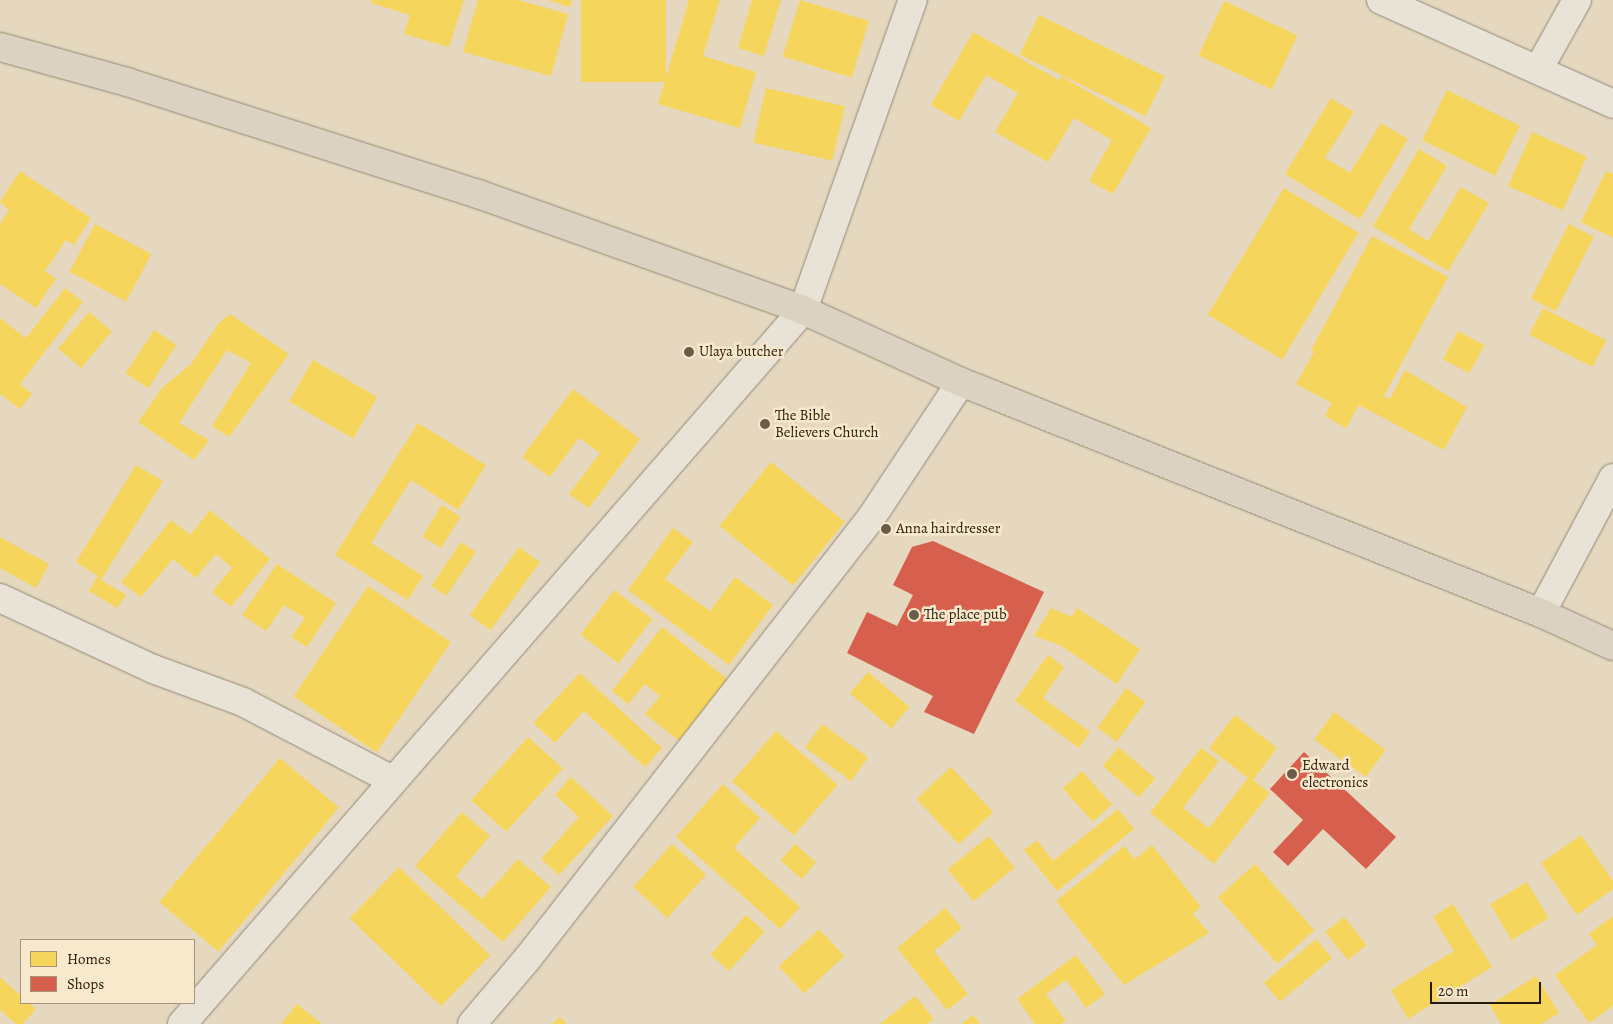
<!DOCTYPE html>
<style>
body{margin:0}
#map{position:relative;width:1613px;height:1024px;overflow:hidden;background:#e5d8bf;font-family:Alegreya,serif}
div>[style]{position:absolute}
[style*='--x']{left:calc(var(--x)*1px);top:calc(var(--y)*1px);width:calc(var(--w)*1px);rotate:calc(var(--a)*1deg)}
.homes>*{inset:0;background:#f6d55c;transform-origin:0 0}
.shops>*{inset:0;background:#d6604d}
.roads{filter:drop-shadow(0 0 1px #918979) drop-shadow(0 0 1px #918979)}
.minor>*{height:28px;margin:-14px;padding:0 14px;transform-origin:14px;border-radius:14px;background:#e9e2d6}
.highway>*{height:28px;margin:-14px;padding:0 14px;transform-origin:14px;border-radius:14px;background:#dcd2c1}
.dots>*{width:14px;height:14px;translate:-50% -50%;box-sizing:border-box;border:2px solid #f8e8cc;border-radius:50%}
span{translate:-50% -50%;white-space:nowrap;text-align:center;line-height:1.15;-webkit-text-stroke:5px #f8e8cc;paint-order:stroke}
.poi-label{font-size:15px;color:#271909}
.left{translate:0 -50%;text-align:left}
.legend{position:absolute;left:20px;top:939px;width:175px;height:65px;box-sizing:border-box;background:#f8e8cc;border:1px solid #a4957e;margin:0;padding:6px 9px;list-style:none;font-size:15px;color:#271909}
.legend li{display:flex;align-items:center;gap:10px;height:25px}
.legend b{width:25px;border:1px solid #a4957e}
.scale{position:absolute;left:1430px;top:982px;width:111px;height:22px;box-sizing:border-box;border:2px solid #271909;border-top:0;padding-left:6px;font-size:15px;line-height:18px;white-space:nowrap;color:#271909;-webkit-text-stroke:4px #f8e8cc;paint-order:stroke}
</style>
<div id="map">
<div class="homes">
<i style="clip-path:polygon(372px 0,464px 0,449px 47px,404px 34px,410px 15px,371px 3px)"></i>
<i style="clip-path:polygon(478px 0,518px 0,568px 14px,551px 76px,463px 52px)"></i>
<i style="clip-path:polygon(548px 0,572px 0,570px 7px)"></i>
<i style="left:581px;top:0;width:85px;height:82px"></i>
<i style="clip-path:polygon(689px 0,720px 0,703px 56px,756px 72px,740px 128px,658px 104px)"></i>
<i style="clip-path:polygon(752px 0,781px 0,764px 56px,738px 48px)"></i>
<i style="left:800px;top:0;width:72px;height:59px;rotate:17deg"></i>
<i style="left:1224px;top:1px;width:81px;height:60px;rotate:25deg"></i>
<i style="left:1039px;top:15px;width:140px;height:44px;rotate:26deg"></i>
<i style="clip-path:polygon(973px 32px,1059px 80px,1061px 76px,1151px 128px,1113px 194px,1089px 181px,1112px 140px,1074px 118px,1048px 162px,995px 132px,1018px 93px,986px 75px,959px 121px,931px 105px)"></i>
<i style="left:766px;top:88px;width:81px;height:56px;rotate:13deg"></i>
<i style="left:1447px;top:90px;width:81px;height:56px;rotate:26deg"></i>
<i style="clip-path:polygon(1331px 98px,1354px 112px,1325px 158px,1350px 173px,1381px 123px,1408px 139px,1360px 219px,1285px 174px)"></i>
<i style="left:1532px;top:132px;width:60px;height:59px;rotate:24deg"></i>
<i style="clip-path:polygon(1419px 149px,1447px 166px,1409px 229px,1428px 241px,1461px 187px,1489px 203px,1448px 271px,1373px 226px)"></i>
<i style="clip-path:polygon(20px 171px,91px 218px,74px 245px,66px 240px,45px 271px,56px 279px,36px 308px,0 284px,0 224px,9px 210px,0 202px)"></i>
<i style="clip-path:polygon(1606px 171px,1613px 174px,1613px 238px,1581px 222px)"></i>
<i style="left:1284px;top:188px;width:87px;height:148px;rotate:31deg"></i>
<i style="left:95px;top:224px;width:64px;height:54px;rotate:28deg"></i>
<i style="left:1569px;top:224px;width:28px;height:84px;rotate:27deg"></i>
<i style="clip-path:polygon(1372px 236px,1448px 277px,1384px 396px,1390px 399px,1405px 370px,1467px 407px,1444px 450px,1359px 405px,1346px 428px,1325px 416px,1332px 403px,1296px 384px,1314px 352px,1311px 350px)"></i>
<i style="clip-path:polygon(65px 288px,83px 302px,20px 384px,32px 394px,20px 409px,0 394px,0 318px,26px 338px)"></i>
<i style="left:1543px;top:308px;width:71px;height:30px;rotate:27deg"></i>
<i style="left:89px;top:312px;width:30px;height:48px;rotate:40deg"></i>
<i style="clip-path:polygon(230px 314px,289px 354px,229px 437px,212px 426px,251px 363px,227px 350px,179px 423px,209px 440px,194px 460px,138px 422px,162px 388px,191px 364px,219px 323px)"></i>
<i style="left:154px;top:330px;width:27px;height:52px;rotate:33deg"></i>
<i style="left:1458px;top:331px;width:30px;height:32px;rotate:28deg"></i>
<i style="left:313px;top:360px;width:74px;height:48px;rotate:30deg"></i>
<i style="clip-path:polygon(573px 389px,640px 439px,589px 508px,569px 494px,600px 453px,579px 438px,550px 477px,522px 457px)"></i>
<i style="clip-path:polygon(418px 423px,486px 465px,458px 510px,411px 480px,371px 543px,423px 576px,408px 600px,335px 555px)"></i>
<i style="left:771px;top:462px;width:95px;height:82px;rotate:39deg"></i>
<i style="clip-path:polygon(136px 465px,163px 481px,101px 580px,126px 595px,117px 608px,89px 591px,98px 576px,76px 562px)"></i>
<i style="left:442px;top:505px;width:22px;height:37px;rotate:32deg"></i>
<i style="clip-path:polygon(210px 510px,270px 559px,231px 607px,212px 592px,232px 568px,216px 554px,196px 578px,173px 559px,141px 597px,121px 582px,171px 520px,190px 535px)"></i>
<i style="clip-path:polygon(673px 528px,693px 542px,665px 579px,710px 611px,735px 577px,773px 605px,729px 665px,628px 590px)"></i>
<i style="clip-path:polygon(0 537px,49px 564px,36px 588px,0 568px)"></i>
<i style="left:461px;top:542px;width:18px;height:53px;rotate:34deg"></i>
<i style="left:519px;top:547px;width:26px;height:84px;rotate:36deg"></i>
<i style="clip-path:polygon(277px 564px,336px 603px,307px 647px,291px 637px,305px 618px,284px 605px,266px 631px,242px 615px)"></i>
<i style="left:368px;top:586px;width:100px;height:133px;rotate:34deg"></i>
<i style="left:614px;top:590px;width:48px;height:56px;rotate:37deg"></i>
<i style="clip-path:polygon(1051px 608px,1072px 617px,1077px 608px,1140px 649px,1117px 684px,1060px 645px,1034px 636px)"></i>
<i style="clip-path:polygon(662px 627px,731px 682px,682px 743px,645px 714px,660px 696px,645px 684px,628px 704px,612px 691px)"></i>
<i style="clip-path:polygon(1048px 655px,1064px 667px,1043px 698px,1090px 732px,1079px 748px,1015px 701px)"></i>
<i style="left:868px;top:672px;width:54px;height:28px;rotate:40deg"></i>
<i style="clip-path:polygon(580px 673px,662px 748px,645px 767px,584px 711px,555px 743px,533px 723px)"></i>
<i style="left:1126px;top:688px;width:24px;height:49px;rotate:36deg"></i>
<i style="left:1334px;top:712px;width:64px;height:34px;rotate:36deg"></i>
<i style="clip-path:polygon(1235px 715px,1277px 748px,1253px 780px,1270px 793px,1214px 864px,1150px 813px,1201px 748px,1219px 761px,1183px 808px,1209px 828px,1248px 778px,1209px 748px)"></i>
<i style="left:822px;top:724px;width:57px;height:29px;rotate:36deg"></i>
<i style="left:776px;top:731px;width:82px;height:67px;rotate:41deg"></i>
<i style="left:528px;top:737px;width:47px;height:85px;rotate:42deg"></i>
<i style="left:1119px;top:747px;width:48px;height:25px;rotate:41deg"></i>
<i style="left:280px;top:758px;width:77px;height:188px;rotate:40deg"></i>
<i style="left:951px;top:767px;width:62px;height:47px;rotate:47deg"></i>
<i style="left:1082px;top:771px;width:45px;height:26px;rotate:48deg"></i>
<i style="clip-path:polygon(571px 777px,613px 816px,559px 875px,541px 859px,579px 817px,555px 795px)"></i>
<i style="clip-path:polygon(723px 784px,760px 818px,734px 848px,800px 907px,780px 929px,676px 837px)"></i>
<i style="clip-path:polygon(1118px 809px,1134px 829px,1057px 891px,1024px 850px,1037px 840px,1053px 861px)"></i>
<i style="clip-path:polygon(462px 812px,490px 836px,456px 876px,482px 899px,518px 859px,551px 887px,503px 942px,415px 866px)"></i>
<i style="clip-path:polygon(1581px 835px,1613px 881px,1613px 889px,1577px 915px,1541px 863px)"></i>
<i style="left:989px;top:836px;width:41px;height:53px;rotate:51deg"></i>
<i style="left:672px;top:844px;width:46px;height:58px;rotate:42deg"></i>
<i style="left:795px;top:844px;width:28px;height:22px;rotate:41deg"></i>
<i style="clip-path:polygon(1152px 845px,1201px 907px,1193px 914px,1209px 933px,1124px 985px,1056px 901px,1124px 846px,1135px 859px)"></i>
<i style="left:1255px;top:864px;width:89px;height:50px;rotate:48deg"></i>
<i style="left:399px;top:867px;width:127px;height:71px;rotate:44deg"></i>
<i style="left:1527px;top:882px;width:42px;height:43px;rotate:59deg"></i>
<i style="clip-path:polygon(1453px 904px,1492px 967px,1408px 1019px,1391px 990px,1454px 951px,1433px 917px)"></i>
<i style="clip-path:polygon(945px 908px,962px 928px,934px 951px,968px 994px,947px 1010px,897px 948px)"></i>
<i style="left:746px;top:915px;width:25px;height:53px;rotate:42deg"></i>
<i style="clip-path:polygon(1613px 916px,1613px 1006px,1589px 1023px,1555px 975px,1597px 945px,1589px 934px)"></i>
<i style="left:1344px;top:917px;width:36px;height:24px;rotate:51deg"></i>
<i style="left:819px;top:929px;width:37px;height:55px;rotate:47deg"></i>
<i style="left:1316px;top:939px;width:25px;height:68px;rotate:50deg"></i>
<i style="clip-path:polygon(1076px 955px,1105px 994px,1086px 1008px,1066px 980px,1046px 994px,1066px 1021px,1061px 1024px,1035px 1024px,1017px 999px)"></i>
<i style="clip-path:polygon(1536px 976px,1559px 1013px,1541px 1024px,1501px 1024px,1490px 1005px)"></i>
<i style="clip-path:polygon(0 977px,21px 996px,21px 1003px,29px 1003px,36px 1009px,23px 1024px,16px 1024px,0 1010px)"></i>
<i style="clip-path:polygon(915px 996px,934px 1019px,927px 1024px,880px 1024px)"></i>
<i style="clip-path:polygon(297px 1004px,322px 1024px,281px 1024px)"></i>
<i style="clip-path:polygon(973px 1015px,980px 1024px,961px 1024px)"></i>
<i style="clip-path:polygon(560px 1017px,567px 1024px,552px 1024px)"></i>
</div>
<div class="shops">
<i style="clip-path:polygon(933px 541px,1044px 592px,974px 734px,924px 712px,933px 696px,847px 653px,867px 612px,897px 626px,913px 595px,893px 585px,912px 547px)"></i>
<i style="clip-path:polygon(1304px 752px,1396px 837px,1366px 869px,1323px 829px,1288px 866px,1273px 852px,1303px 820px,1270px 789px)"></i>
</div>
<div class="roads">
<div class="minor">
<i style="--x:1381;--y:0;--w:254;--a:24.1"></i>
<i style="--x:1538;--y:70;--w:80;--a:-60.9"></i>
<i style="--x:0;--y:598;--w:169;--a:24.9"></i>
<i style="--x:153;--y:669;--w:96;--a:20.1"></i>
<i style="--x:243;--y:702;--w:168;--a:27.6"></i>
<i style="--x:1541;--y:613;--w:153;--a:-61.9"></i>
<i style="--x:182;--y:1024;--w:946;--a:-48.98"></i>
<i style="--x:803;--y:310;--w:329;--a:-70.5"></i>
<i style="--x:472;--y:1024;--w:87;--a:-49.7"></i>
<i style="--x:528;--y:958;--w:558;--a:-52.06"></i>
<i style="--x:871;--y:518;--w:163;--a:-56.5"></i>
</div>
<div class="highway">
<i style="--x:0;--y:47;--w:132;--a:15.4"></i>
<i style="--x:127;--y:82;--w:368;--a:17.7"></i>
<i style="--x:478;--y:194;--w:345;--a:19.6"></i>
<i style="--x:803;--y:310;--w:174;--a:24.5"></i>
<i style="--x:961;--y:382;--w:624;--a:21.72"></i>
<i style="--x:1541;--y:613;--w:79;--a:24.6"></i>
</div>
</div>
<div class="dots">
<i style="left:689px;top:352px;background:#6a5c49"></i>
<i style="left:765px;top:424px;background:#6a5c49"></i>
<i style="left:886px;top:529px;background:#6a5c49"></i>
<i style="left:914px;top:615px;background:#6a5c49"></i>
<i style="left:1292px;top:774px;background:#6a5c49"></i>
</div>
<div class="poi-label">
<span class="left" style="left:699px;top:352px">Ulaya butcher</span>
<span class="left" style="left:775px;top:424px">The Bible<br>Believers Church</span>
<span class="left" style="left:896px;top:529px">Anna hairdresser</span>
<span class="left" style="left:924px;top:615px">The place pub</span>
<span class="left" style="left:1302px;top:774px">Edward<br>electronics</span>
</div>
<ul class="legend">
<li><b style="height:14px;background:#f6d55c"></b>Homes</li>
<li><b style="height:14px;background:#d6604d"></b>Shops</li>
</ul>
<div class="scale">20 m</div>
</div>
